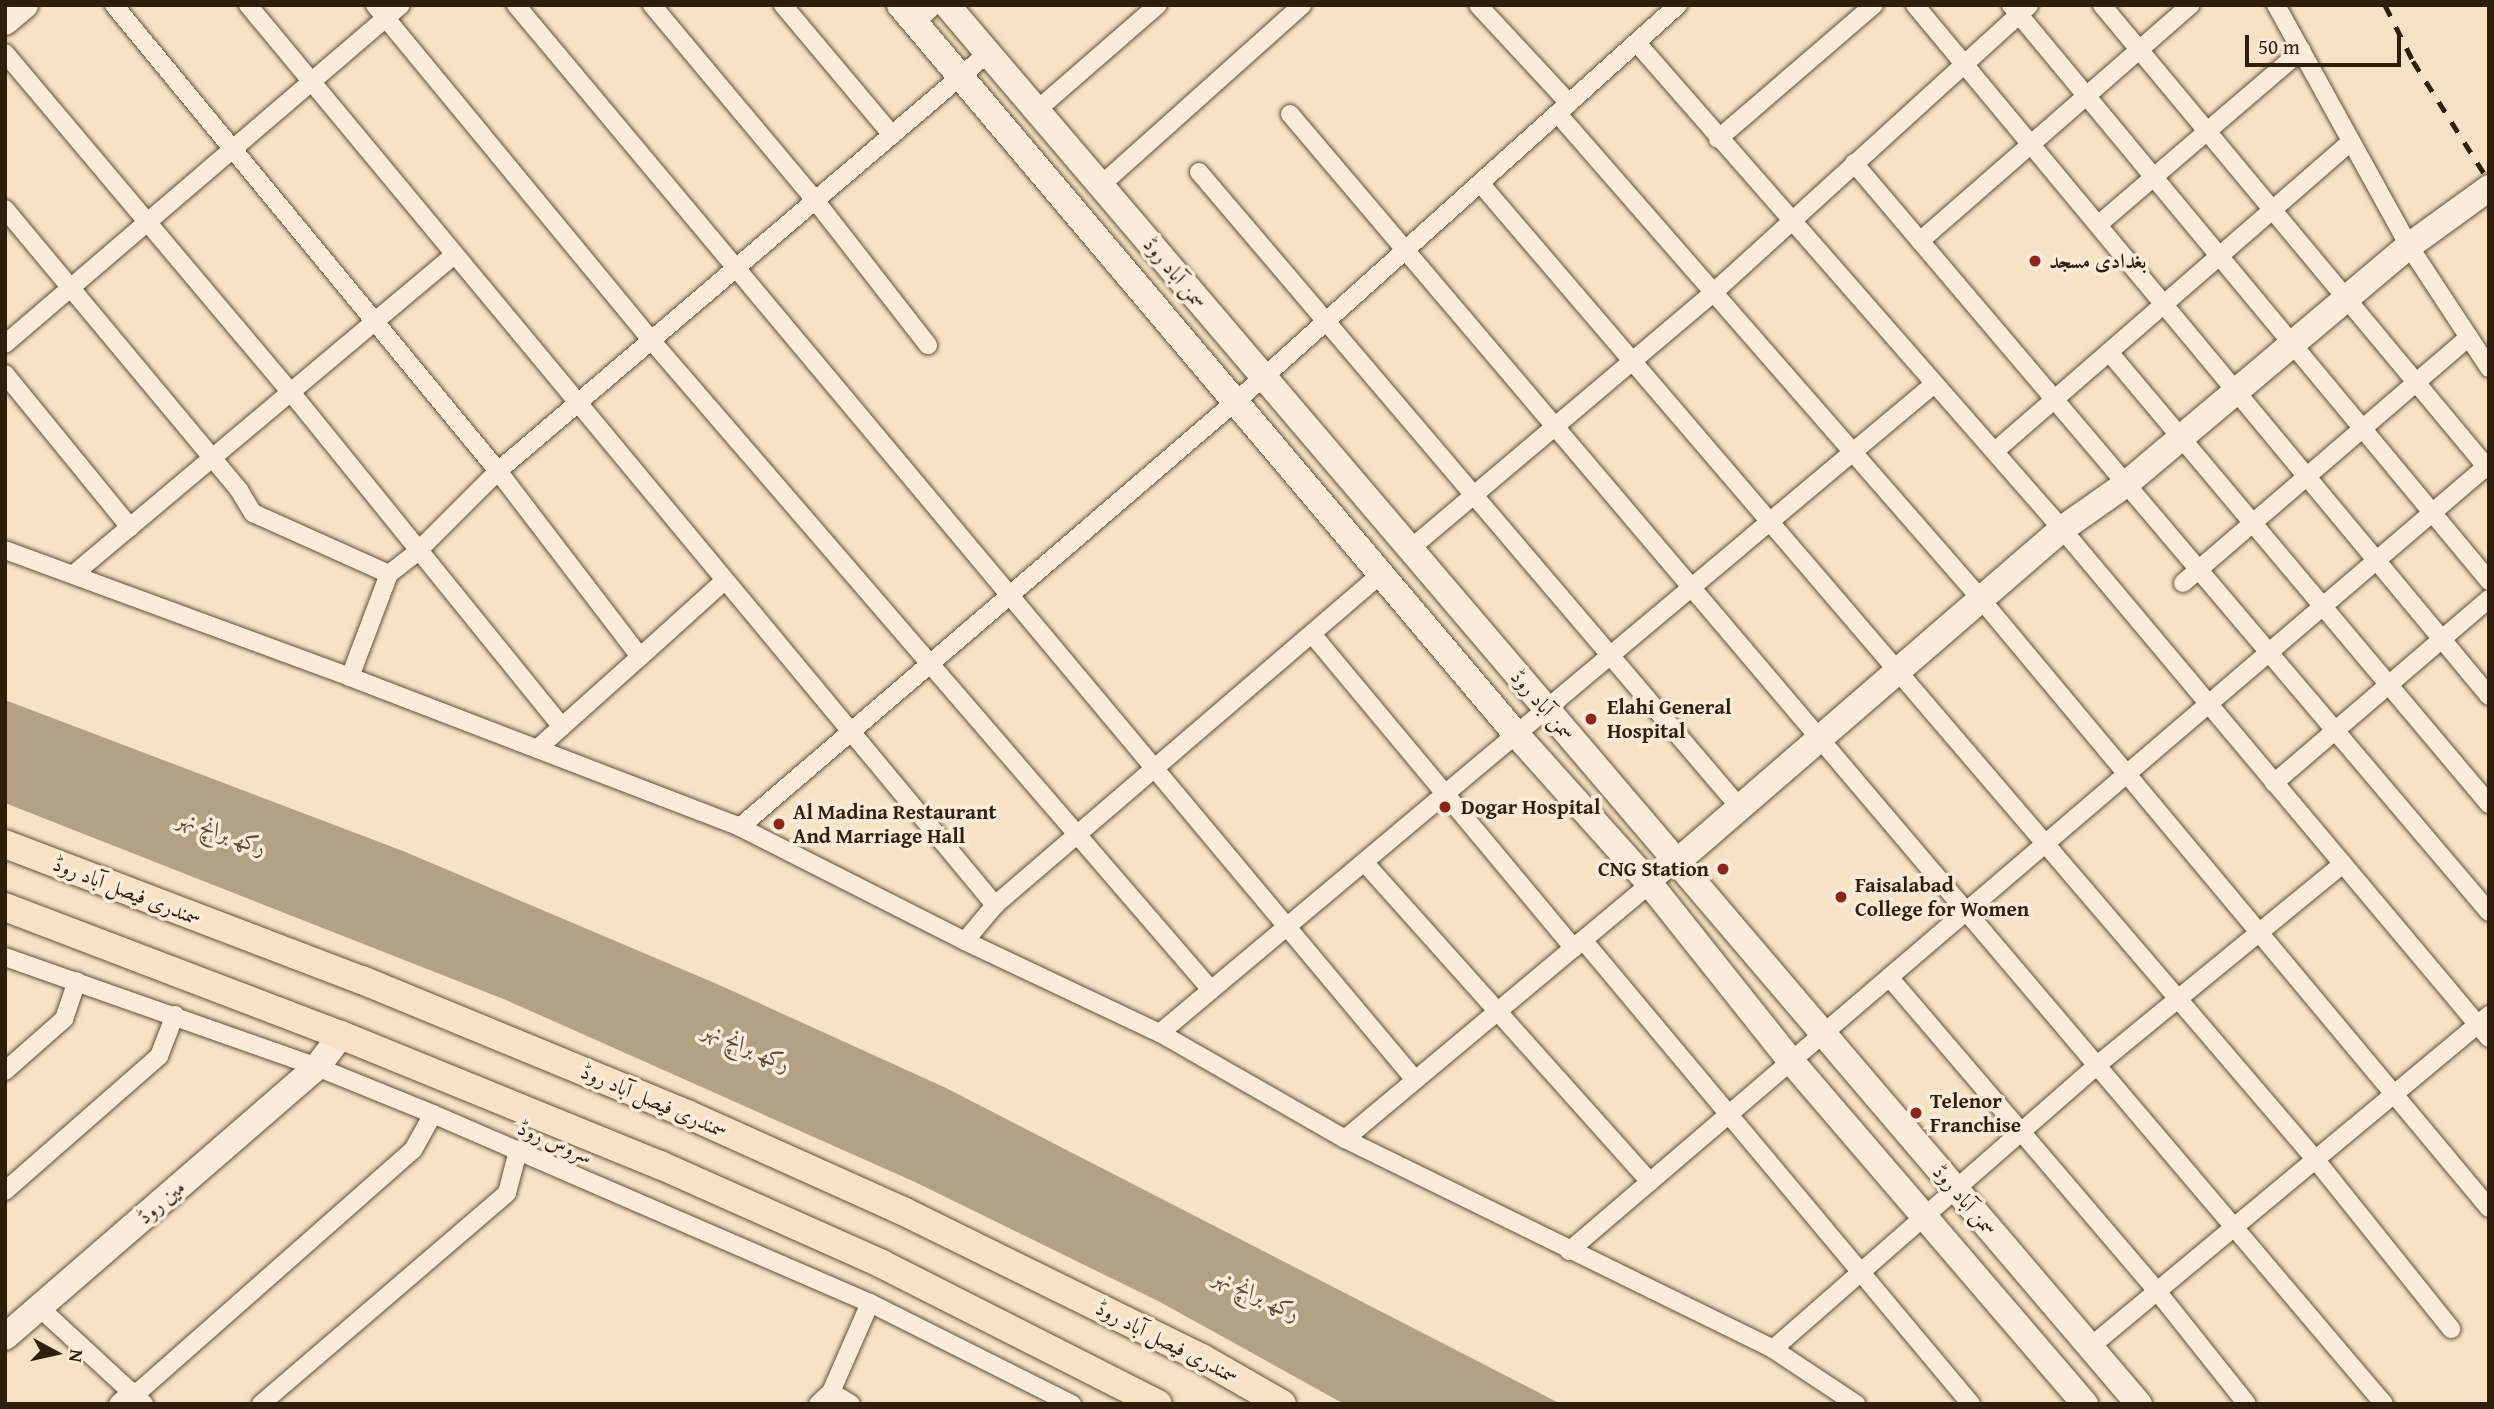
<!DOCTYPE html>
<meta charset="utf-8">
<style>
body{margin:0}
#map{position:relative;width:2494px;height:1409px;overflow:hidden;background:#f7e2c5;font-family:"Gentium Book Plus",Amiri,serif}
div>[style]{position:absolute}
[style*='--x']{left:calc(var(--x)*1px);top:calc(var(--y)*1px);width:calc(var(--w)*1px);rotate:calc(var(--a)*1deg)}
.water>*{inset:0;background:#b3a085}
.roads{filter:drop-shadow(0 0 2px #615039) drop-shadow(0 0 2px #615039)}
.street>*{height:18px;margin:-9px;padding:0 9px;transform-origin:9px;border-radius:9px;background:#faecd9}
.secondary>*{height:26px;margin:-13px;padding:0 13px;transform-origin:13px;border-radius:13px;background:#faecd9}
.primary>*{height:28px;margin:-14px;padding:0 14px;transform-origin:14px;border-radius:14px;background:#f7e2c5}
.rail>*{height:5px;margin-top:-2.5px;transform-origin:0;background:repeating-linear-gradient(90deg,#2f1f0a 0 12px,transparent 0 24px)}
.dots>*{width:19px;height:19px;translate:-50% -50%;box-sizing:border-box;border:4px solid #faecd9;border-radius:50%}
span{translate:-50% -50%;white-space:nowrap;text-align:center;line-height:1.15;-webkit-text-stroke:7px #faecd9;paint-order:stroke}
.poi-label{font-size:21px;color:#2f1f0a;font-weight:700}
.left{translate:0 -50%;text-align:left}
.right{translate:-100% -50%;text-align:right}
.street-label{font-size:21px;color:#2f1f0a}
.water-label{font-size:23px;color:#5d4c35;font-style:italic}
.frame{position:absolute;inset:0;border:7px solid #2f1f0a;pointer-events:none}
.north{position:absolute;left:21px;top:1318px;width:70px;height:70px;-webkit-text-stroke:5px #faecd9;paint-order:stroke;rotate:98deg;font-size:19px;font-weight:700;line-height:28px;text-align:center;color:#2f1f0a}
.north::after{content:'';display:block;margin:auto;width:24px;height:32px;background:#2f1f0a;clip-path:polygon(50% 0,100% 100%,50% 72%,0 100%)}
.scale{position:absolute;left:2245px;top:35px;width:156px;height:32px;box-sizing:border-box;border:4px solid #2f1f0a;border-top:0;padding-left:9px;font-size:21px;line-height:24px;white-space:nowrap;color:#2f1f0a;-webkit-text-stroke:5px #faecd9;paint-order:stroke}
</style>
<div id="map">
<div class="water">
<i style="clip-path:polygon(5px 700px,403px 851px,717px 984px,946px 1088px,1561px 1404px,1344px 1404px,1160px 1302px,915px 1182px,506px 1000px,5px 803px)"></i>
</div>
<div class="roads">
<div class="street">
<i style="--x:114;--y:5;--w:604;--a:50.51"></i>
<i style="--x:498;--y:471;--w:234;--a:52.6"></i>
<i style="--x:640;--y:657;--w:113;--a:-42.1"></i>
<i style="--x:248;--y:5;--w:1170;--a:50.31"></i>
<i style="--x:375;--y:5;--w:434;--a:50.5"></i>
<i style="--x:651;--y:340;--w:858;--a:49.25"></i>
<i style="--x:516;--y:5;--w:1401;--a:50.09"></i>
<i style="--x:652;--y:5;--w:254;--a:50.1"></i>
<i style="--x:815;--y:200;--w:184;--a:52.1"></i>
<i style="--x:783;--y:5;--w:170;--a:50"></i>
<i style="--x:1478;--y:5;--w:134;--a:47.1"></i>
<i style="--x:1915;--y:5;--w:898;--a:50.28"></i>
<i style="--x:2011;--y:5;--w:749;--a:50.31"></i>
<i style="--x:2102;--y:5;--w:605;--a:50.23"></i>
<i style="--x:2276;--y:5;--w:275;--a:61.1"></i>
<i style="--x:2409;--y:246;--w:146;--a:56.7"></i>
<i style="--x:915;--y:23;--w:26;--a:-43"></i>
<i style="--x:1637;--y:43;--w:646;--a:48.83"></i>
<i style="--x:2062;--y:529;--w:664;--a:50.01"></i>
<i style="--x:5;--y:53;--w:442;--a:49.9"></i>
<i style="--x:290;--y:391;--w:432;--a:51"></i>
<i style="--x:1037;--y:110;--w:160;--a:-41"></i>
<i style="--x:1290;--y:114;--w:1691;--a:49.7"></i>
<i style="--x:1558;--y:114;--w:642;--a:48.91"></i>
<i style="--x:1980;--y:598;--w:794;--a:50.16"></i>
<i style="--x:1718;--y:139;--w:206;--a:-40.7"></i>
<i style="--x:1854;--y:163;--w:982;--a:49.71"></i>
<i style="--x:1199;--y:172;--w:835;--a:49.61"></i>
<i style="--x:1480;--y:183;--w:1284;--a:49.45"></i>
<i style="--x:2315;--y:1159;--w:218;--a:51.3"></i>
<i style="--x:1101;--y:185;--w:270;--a:-41.8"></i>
<i style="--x:5;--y:209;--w:366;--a:50.2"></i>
<i style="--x:239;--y:490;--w:27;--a:59"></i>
<i style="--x:253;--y:513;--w:149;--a:24.2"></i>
<i style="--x:2099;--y:224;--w:267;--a:-40.6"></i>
<i style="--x:1920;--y:241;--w:359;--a:-41.1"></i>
<i style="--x:5;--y:344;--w:521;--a:-40.57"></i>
<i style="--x:2109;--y:352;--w:591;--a:49.95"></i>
<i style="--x:5;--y:374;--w:198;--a:50.8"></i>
<i style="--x:1995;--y:451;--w:471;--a:-41"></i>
<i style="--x:1410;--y:549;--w:398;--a:-40.2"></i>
<i style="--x:1714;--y:292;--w:426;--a:-42.3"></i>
<i style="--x:5;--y:550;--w:368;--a:20.2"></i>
<i style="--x:350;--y:677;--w:418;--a:21"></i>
<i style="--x:740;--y:827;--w:252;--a:26.9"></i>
<i style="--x:965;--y:941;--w:216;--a:25.3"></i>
<i style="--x:1160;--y:1033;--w:213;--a:29.8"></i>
<i style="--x:1345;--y:1139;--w:477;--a:26.1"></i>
<i style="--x:1773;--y:1349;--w:100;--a:33.5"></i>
<i style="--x:75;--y:573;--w:493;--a:-40"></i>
<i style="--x:2183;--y:583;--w:377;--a:-40.7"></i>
<i style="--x:1312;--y:634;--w:409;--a:50.2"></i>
<i style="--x:350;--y:677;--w:110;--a:-69.3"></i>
<i style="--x:389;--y:574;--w:36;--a:-38"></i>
<i style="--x:417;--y:552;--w:115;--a:-45"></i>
<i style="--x:498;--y:471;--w:644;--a:-40.47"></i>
<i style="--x:537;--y:749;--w:138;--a:-41.8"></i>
<i style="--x:2274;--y:783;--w:283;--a:-40.6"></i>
<i style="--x:740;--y:827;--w:691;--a:-40.66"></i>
<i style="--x:1264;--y:377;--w:557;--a:-41.94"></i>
<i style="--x:1364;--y:862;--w:429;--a:48.2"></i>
<i style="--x:1583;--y:940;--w:605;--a:50.1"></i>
<i style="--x:965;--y:941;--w:47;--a:-50.2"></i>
<i style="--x:995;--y:905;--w:508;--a:-40.61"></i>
<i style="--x:5;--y:957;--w:331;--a:19.4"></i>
<i style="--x:317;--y:1067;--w:125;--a:22.1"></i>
<i style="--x:433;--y:1114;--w:476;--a:23.4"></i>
<i style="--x:870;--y:1303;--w:226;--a:26.6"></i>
<i style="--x:1889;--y:977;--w:413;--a:49.5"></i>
<i style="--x:2157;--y:1291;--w:144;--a:51.5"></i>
<i style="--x:1160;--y:1033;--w:1010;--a:-39.98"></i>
<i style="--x:5;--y:1071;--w:79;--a:-41.4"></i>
<i style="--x:64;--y:1019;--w:40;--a:-71.1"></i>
<i style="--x:1345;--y:1139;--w:434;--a:-39.9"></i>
<i style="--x:5;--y:1191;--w:205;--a:-41.2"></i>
<i style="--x:159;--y:1056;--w:44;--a:-68.7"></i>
<i style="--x:1569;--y:1251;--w:1211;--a:-40.54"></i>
<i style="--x:40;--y:1308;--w:142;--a:42.7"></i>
<i style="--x:2090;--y:1347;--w:519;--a:-39.76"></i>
<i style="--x:1773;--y:1349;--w:429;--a:-41.2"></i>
<i style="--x:2096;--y:1066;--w:319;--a:-39.3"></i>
<i style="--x:831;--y:1392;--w:23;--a:31"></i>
<i style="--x:136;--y:1394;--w:369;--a:-41.4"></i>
<i style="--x:413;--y:1150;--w:41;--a:-60.9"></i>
<i style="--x:118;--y:1404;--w:19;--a:-43"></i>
<i style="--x:261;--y:1404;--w:324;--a:-40.6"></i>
<i style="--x:507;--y:1193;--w:43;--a:-75.3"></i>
<i style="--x:818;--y:1404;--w:18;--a:-43"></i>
<i style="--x:831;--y:1392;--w:97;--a:-66.3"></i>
</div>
<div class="secondary">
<i style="--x:900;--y:5;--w:954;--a:49.8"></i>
<i style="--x:1516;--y:734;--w:201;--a:48.2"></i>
<i style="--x:1650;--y:884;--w:226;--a:51.5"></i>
<i style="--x:1791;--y:1061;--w:452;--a:49.4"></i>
<i style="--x:947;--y:5;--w:1838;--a:49.57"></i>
<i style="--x:5;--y:22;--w:26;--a:-40"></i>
<i style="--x:1678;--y:861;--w:508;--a:-40.85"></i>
<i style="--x:2062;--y:529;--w:78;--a:-35.1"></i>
<i style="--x:2126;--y:484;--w:370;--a:-40.1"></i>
<i style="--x:2409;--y:246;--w:99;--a:-35.9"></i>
<i style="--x:5;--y:1337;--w:413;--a:-40.9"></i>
<i style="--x:317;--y:1067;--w:40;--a:-53"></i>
</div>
<div class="primary">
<i style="--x:5;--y:844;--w:382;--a:20.9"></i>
<i style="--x:362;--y:980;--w:352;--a:22.4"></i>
<i style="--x:687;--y:1114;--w:237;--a:24.2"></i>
<i style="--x:903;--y:1211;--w:333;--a:26.2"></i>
<i style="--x:1202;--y:1358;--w:92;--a:29.9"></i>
<i style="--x:5;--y:907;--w:360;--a:20.9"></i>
<i style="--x:341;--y:1035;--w:344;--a:22.2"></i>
<i style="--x:660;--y:1165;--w:243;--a:24"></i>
<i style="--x:882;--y:1264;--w:309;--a:26.9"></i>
</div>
</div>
<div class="rail">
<i style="--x:2385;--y:5;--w:63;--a:63.4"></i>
<i style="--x:2413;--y:61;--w:142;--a:57.7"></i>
</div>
<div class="dots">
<i style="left:2035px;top:261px;background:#8f2418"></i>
<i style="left:1591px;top:719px;background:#8f2418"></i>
<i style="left:1445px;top:807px;background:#8f2418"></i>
<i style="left:779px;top:824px;background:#8f2418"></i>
<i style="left:1723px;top:869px;background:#8f2418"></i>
<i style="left:1841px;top:897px;background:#8f2418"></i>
<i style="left:1916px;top:1113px;background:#8f2418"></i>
</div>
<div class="poi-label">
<span class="left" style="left:2049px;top:261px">بغدادی مسجد</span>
<span class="left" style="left:1607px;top:719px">Elahi General<br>Hospital</span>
<span class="left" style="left:1461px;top:807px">Dogar Hospital</span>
<span class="left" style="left:793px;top:824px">Al Madina Restaurant<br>And Marriage Hall</span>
<span class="right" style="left:1709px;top:869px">CNG Station</span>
<span class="left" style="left:1855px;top:897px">Faisalabad<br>College for Women</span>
<span class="left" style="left:1930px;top:1113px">Telenor<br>Franchise</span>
</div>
<div class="street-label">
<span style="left:1175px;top:273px;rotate:50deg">سمن آباد روڈ</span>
<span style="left:1543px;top:705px;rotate:49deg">سمن آباد روڈ</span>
<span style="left:127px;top:891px;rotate:21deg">سمندری فیصل آباد روڈ</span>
<span style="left:654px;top:1101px;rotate:23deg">سمندری فیصل آباد روڈ</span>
<span style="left:555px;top:1142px;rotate:23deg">سروس روڈ</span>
<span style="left:1965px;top:1200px;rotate:49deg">سمن آباد روڈ</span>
<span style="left:161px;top:1202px;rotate:-41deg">مین روڈ</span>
<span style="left:1167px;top:1342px;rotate:27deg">سمندری فیصل آباد روڈ</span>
</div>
<div class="water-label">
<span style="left:222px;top:832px;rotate:20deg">رکھ برانچ نہر</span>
<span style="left:747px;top:1046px;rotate:24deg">رکھ برانچ نہر</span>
<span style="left:1257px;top:1294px;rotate:26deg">رکھ برانچ نہر</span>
</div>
<div class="frame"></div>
<div class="north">N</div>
<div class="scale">50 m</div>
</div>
